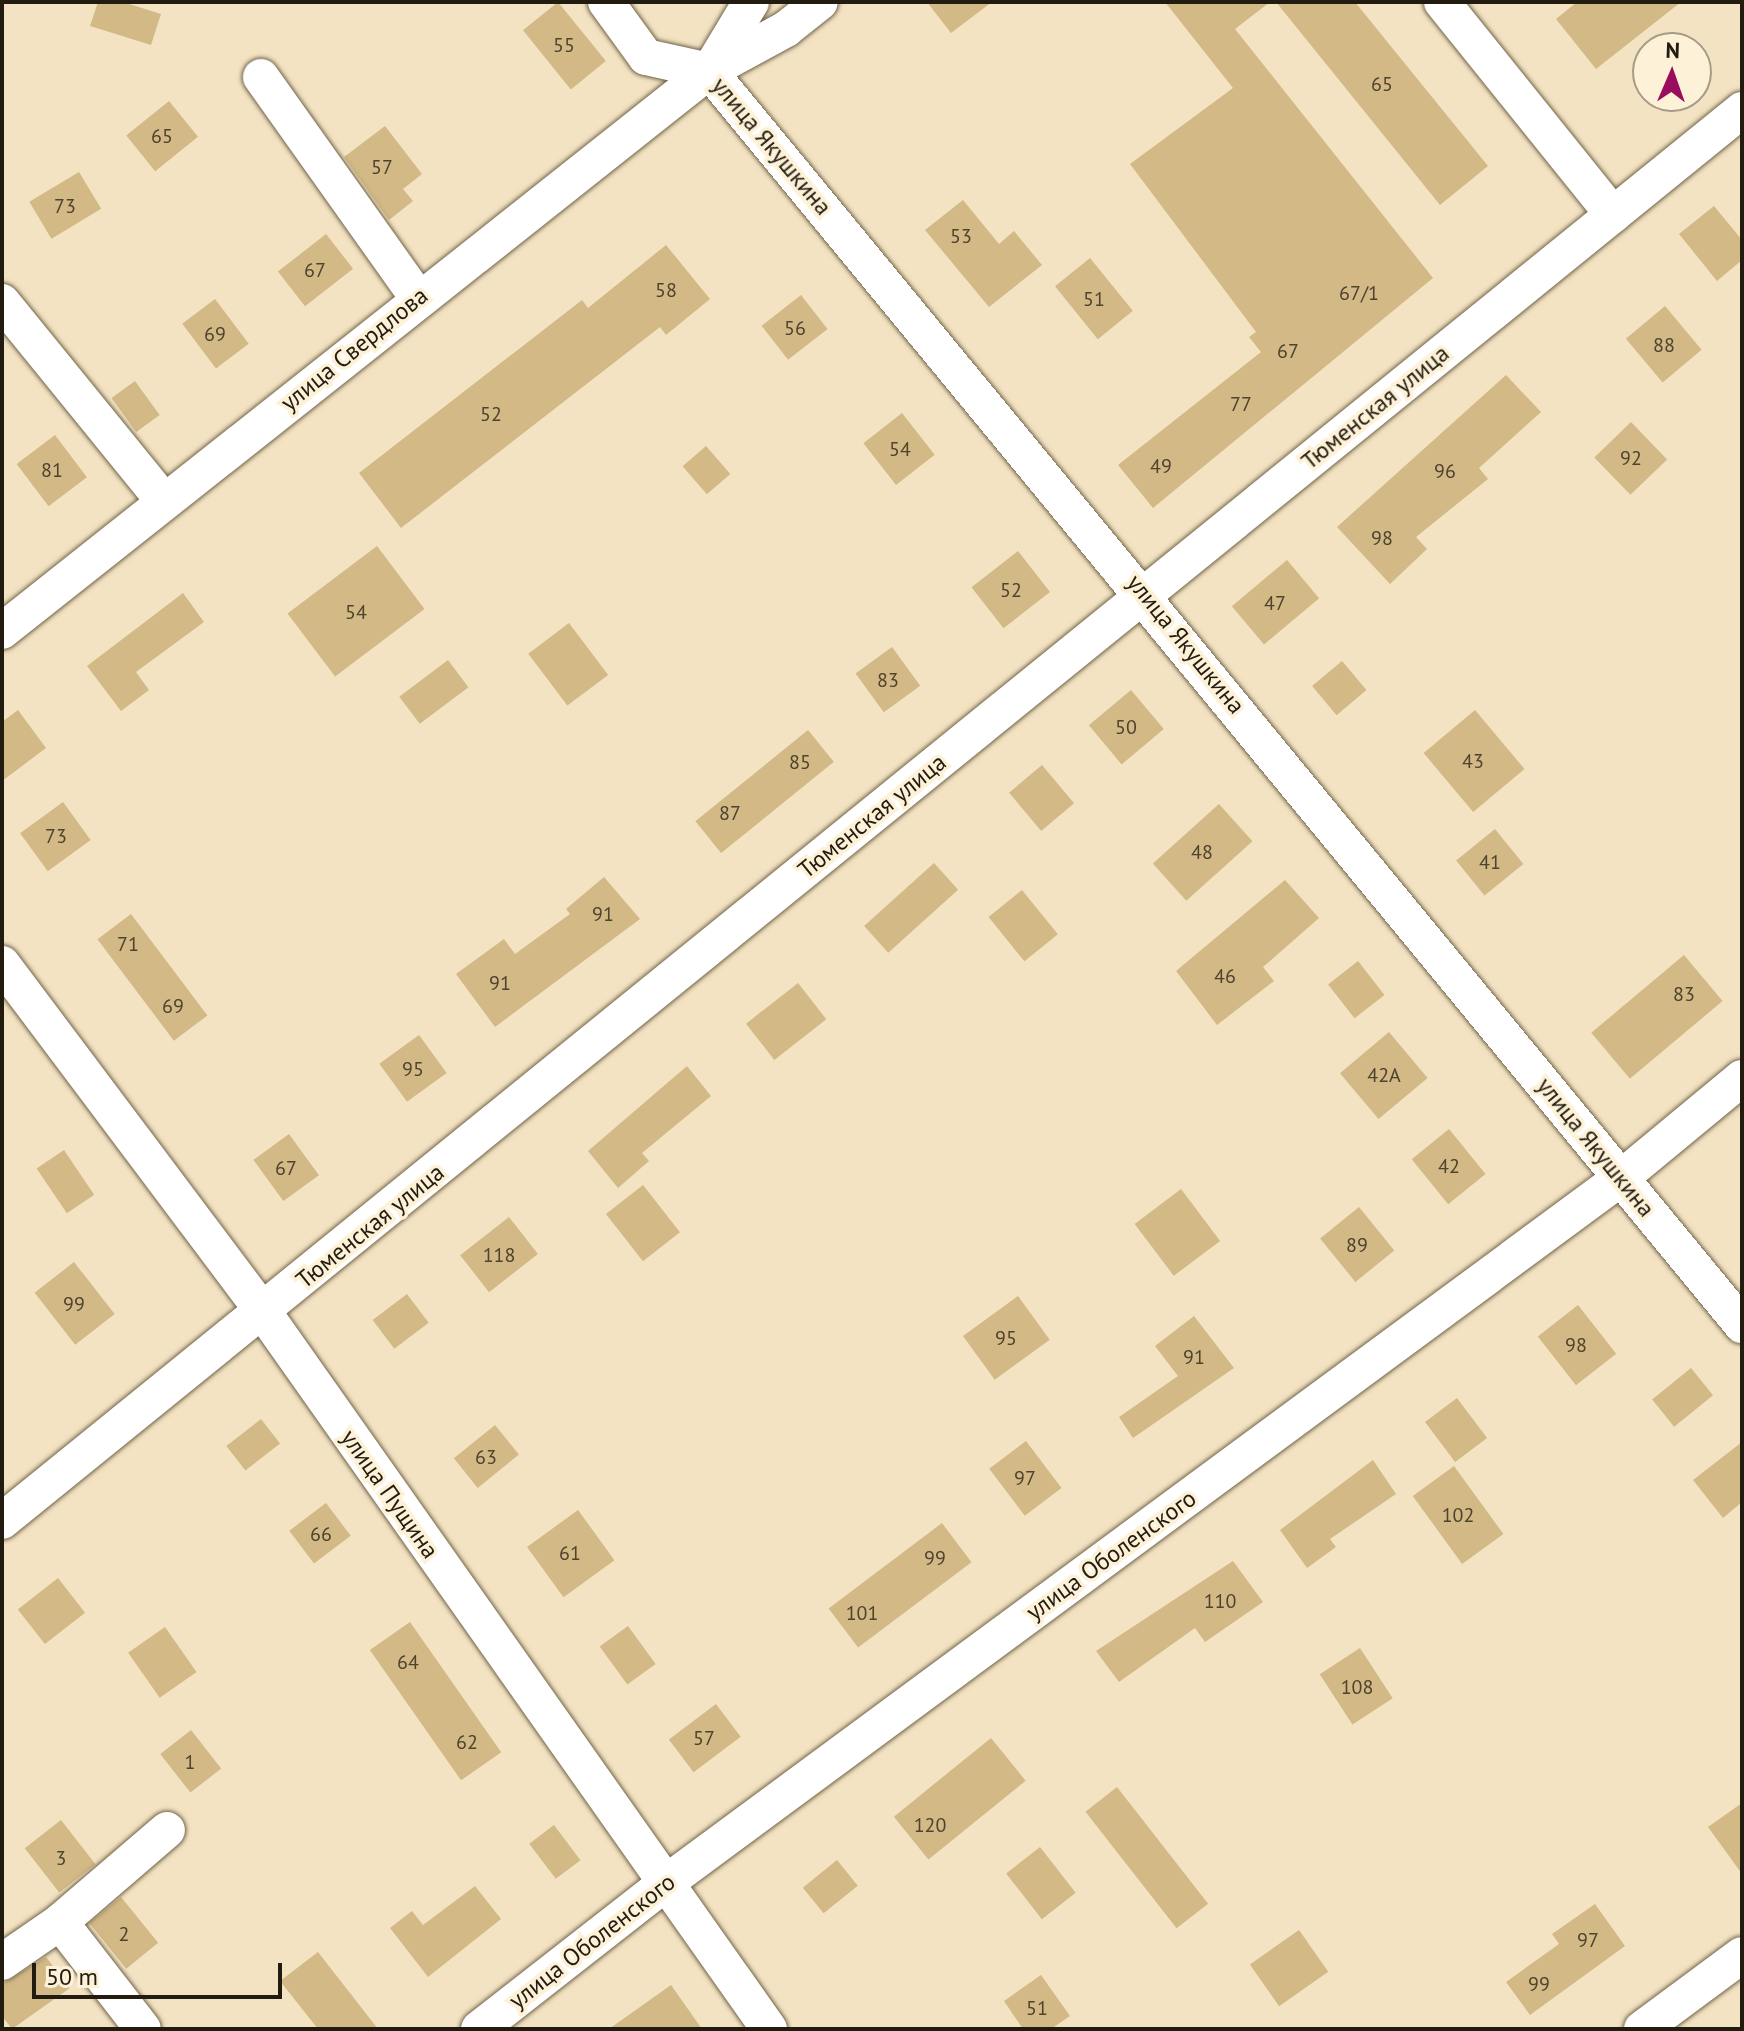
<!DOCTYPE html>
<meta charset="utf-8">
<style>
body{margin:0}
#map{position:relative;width:1744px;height:2031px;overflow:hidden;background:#f3e3c3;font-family:"PT Sans",sans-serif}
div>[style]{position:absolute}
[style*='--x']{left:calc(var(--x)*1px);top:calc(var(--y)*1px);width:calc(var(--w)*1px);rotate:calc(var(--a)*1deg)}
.building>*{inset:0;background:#d2b986;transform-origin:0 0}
.roads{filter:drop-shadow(0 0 2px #726448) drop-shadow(0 0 2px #726448)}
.minor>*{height:36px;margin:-18px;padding:0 18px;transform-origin:18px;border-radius:18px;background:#fff}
span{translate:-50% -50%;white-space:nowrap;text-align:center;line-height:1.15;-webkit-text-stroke:7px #fdf1d7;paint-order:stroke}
.number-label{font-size:20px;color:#4e432e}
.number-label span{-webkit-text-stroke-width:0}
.street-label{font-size:24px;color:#221c10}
.frame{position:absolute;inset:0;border:4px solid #221c10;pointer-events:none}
.north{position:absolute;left:1632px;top:32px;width:80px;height:80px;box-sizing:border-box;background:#fdf1d7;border:2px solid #a59c87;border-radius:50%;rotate:2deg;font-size:22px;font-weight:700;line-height:32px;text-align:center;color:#221c10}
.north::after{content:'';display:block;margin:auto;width:28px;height:36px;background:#9a0d5e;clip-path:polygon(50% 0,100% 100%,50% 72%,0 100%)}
.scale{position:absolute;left:32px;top:1963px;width:250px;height:36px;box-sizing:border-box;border:4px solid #221c10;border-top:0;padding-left:10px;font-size:24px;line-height:28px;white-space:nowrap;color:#221c10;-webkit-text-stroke:6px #fdf1d7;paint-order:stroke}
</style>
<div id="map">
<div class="building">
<i style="clip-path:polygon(98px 2px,123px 2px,161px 14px,151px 45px,90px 26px)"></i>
<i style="left:558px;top:2px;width:76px;height:45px;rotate:51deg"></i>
<i style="clip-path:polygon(927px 2px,992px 2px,951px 33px)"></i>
<i style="clip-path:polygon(1165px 2px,1270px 2px,1235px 29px,1433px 278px,1153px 508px,1118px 465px,1261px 352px,1249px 337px,1256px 332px,1130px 164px,1233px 88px)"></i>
<i style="clip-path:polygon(1276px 2px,1355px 2px,1488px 166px,1440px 205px)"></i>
<i style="clip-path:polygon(1577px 2px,1681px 2px,1596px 69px,1556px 19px)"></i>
<i style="left:169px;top:101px;width:46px;height:55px;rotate:51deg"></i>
<i style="clip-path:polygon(385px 126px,422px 174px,403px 189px,413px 201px,389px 220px,344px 157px)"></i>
<i style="left:79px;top:172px;width:43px;height:58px;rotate:59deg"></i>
<i style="clip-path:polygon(963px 200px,999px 244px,1014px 231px,1042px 265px,989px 307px,925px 230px)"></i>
<i style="clip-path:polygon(1714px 206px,1742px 240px,1742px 260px,1717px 281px,1679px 234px)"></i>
<i style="left:326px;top:234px;width:44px;height:61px;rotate:52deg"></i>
<i style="clip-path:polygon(666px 245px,710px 299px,666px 335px,660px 327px,401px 528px,359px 473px,582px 300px,588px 308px)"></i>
<i style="left:1090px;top:258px;width:68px;height:45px;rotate:51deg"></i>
<i style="left:801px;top:295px;width:43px;height:50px;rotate:52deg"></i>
<i style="left:215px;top:299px;width:56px;height:41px;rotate:53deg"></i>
<i style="left:1665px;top:306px;width:57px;height:51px;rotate:50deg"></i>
<i style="clip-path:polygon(1506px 375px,1541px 412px,1479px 468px,1488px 479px,1416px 537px,1427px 549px,1390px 584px,1337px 527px)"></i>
<i style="left:135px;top:381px;width:42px;height:29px;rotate:54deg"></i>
<i style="left:902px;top:413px;width:53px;height:49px;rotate:52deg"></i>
<i style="left:1631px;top:422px;width:52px;height:51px;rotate:46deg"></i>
<i style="left:55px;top:435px;width:53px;height:48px;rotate:53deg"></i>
<i style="left:706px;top:446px;width:37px;height:31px;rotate:49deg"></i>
<i style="left:377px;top:546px;width:79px;height:112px;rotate:53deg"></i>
<i style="left:1018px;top:551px;width:52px;height:59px;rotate:52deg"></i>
<i style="left:1287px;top:560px;width:50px;height:72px;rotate:50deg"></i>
<i style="clip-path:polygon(183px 593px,204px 622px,136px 672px,149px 690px,121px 711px,87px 666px)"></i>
<i style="left:569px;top:623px;width:65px;height:51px;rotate:53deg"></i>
<i style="left:892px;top:647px;width:48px;height:45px;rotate:54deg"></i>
<i style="left:448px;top:660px;width:34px;height:61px;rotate:53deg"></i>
<i style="left:1342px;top:661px;width:38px;height:39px;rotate:50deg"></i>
<i style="left:1131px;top:690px;width:51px;height:55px;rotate:50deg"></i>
<i style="clip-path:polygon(18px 710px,46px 748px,2px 781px,2px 722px)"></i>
<i style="left:1475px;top:710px;width:77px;height:67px;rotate:50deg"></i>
<i style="left:808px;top:730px;width:41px;height:145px;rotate:51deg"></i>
<i style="left:1042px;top:765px;width:50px;height:43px;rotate:50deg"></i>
<i style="left:63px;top:802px;width:47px;height:53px;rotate:54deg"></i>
<i style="left:1219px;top:804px;width:50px;height:89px;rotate:48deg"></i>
<i style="left:1495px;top:829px;width:45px;height:50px;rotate:51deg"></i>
<i style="left:934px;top:863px;width:36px;height:94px;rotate:48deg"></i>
<i style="clip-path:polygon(604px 877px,640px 919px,495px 1027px,456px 974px,504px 939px,515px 954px,570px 914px,566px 909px)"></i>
<i style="clip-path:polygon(1285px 880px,1319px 918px,1263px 967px,1274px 981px,1217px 1025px,1176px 971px)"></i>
<i style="left:1022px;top:890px;width:57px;height:43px;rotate:51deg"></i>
<i style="left:131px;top:914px;width:127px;height:42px;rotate:53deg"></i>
<i style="left:1684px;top:955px;width:60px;height:121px;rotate:50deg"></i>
<i style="left:1358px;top:961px;width:43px;height:38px;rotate:52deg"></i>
<i style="left:798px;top:983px;width:46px;height:66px;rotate:52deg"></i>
<i style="left:1389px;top:1032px;width:60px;height:64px;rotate:50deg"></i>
<i style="left:419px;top:1035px;width:47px;height:49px;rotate:54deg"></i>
<i style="clip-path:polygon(687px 1066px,711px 1096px,642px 1153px,649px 1161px,618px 1188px,588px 1151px)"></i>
<i style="left:1449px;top:1129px;width:58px;height:48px;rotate:51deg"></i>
<i style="left:289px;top:1134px;width:51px;height:44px;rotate:54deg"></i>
<i style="left:64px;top:1150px;width:54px;height:33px;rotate:56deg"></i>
<i style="left:643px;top:1185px;width:60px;height:47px;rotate:52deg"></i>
<i style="left:1181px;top:1189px;width:65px;height:58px;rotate:53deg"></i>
<i style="left:1359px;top:1207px;width:56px;height:50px;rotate:51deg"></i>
<i style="left:509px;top:1217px;width:47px;height:62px;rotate:52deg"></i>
<i style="left:74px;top:1262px;width:66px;height:50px;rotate:52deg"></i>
<i style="left:407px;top:1294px;width:36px;height:43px;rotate:53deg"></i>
<i style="left:1018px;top:1296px;width:54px;height:68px;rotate:54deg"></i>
<i style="left:1578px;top:1305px;width:62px;height:51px;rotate:52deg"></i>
<i style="clip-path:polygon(1194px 1316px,1234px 1368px,1133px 1438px,1119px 1417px,1178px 1376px,1155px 1346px)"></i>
<i style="left:1691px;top:1368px;width:35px;height:50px;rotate:51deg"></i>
<i style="left:1457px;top:1398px;width:50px;height:40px;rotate:53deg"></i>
<i style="left:261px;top:1419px;width:31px;height:44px;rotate:52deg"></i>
<i style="left:495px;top:1425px;width:38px;height:53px;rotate:51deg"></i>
<i style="left:1026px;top:1441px;width:59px;height:46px;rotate:53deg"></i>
<i style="clip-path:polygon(1742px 1442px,1742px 1502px,1723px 1518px,1693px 1480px)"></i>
<i style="clip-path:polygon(1373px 1460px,1396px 1494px,1330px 1539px,1336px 1547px,1307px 1568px,1280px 1530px)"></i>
<i style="left:1454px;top:1466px;width:84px;height:51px;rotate:54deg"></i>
<i style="left:326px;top:1503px;width:41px;height:46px;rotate:53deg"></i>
<i style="left:578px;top:1510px;width:62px;height:63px;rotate:54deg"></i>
<i style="left:942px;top:1523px;width:49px;height:142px;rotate:53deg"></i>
<i style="clip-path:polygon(1233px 1561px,1263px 1602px,1205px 1642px,1195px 1628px,1119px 1682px,1096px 1651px)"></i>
<i style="left:58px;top:1578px;width:44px;height:51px;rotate:52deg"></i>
<i style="left:410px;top:1622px;width:159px;height:49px;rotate:55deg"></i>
<i style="left:628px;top:1626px;width:47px;height:35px;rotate:54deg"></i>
<i style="left:165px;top:1627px;width:55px;height:45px;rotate:55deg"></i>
<i style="left:1360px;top:1648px;width:60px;height:48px;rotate:57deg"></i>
<i style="left:716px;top:1704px;width:41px;height:59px;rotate:53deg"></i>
<i style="left:191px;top:1730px;width:49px;height:39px;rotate:52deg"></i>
<i style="left:991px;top:1738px;width:55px;height:125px;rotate:51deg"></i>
<i style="left:1117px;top:1787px;width:148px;height:40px;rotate:52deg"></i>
<i style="clip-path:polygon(1742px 1803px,1742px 1874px,1708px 1827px)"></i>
<i style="left:61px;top:1820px;width:56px;height:46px;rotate:52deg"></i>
<i style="left:554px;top:1825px;width:44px;height:31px;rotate:53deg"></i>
<i style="left:1040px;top:1847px;width:58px;height:43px;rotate:52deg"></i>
<i style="left:837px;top:1860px;width:33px;height:44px;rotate:51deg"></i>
<i style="clip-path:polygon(475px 1886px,501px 1919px,428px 1977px,390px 1928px,412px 1911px,423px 1925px)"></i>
<i style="left:121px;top:1897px;width:59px;height:41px;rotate:51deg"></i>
<i style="clip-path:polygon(1595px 1904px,1625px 1946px,1530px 2015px,1506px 1982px,1559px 1944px,1552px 1934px)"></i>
<i style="left:1299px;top:1930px;width:51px;height:60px;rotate:55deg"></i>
<i style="clip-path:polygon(318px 1952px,378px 2029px,318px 2029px,280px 1981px)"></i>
<i style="clip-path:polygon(46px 1957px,70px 1988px,12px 2029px,2px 2016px,2px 1984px)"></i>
<i style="clip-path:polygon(1041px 1975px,1070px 2016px,1051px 2029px,1023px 2029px,1004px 2001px)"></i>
<i style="clip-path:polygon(671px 1985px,702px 2029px,609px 2029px)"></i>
</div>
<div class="roads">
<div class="minor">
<i style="--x:606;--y:2;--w:68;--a:54"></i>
<i style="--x:646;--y:57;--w:65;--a:12.5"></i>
<i style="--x:709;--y:71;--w:1625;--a:50.52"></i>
<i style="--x:1442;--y:2;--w:273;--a:51.2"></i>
<i style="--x:710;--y:70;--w:79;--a:-58.9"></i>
<i style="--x:261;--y:77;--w:271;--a:54.6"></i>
<i style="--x:2;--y:302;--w:257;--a:50.9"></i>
<i style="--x:2;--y:631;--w:902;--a:-38.38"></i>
<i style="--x:709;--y:71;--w:88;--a:-28.6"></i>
<i style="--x:786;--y:29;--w:43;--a:-38.5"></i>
<i style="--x:2;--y:964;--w:436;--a:53.1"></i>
<i style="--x:264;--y:1313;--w:876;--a:54.8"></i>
<i style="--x:2;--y:1521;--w:2240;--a:-39.04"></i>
<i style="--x:60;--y:1922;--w:141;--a:-40.7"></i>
<i style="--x:2;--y:1962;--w:70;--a:-34.6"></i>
<i style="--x:60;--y:1922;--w:135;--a:52.2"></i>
<i style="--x:479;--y:2029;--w:234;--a:-38"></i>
<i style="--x:663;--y:1885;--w:1191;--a:-36.43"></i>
<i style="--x:1621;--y:1178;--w:157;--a:-39.6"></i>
<i style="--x:1642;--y:2029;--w:124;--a:-36.5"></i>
</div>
</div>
<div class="number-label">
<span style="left:564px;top:45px">55</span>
<span style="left:1382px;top:84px">65</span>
<span style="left:162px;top:136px">65</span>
<span style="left:382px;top:167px">57</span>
<span style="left:65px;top:206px">73</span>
<span style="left:961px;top:236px">53</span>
<span style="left:315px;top:270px">67</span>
<span style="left:666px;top:290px">58</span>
<span style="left:1359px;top:293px">67/1</span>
<span style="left:1094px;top:299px">51</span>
<span style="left:795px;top:328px">56</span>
<span style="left:215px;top:334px">69</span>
<span style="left:1664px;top:345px">88</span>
<span style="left:1288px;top:351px">67</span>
<span style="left:1241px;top:404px">77</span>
<span style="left:491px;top:414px">52</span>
<span style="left:900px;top:449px">54</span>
<span style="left:1631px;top:458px">92</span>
<span style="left:1161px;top:466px">49</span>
<span style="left:52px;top:470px">81</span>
<span style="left:1445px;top:471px">96</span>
<span style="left:1382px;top:538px">98</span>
<span style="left:1011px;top:590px">52</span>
<span style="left:1275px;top:603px">47</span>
<span style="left:356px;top:612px">54</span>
<span style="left:888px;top:680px">83</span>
<span style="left:1126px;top:727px">50</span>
<span style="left:1473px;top:761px">43</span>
<span style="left:800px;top:762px">85</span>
<span style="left:730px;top:813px">87</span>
<span style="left:56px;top:836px">73</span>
<span style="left:1202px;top:852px">48</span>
<span style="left:1490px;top:862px">41</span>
<span style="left:603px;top:914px">91</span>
<span style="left:128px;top:944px">71</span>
<span style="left:1225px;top:976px">46</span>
<span style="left:500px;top:983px">91</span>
<span style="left:1684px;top:994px">83</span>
<span style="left:173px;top:1006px">69</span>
<span style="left:413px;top:1069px">95</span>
<span style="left:1384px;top:1075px">42А</span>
<span style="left:1449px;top:1166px">42</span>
<span style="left:286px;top:1168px">67</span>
<span style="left:1357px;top:1245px">89</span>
<span style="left:499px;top:1255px">118</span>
<span style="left:74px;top:1304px">99</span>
<span style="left:1006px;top:1338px">95</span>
<span style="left:1576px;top:1345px">98</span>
<span style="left:1194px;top:1357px">91</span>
<span style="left:486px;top:1457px">63</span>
<span style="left:1025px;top:1478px">97</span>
<span style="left:1458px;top:1515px">102</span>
<span style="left:321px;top:1534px">66</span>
<span style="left:570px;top:1553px">61</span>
<span style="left:935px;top:1558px">99</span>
<span style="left:1220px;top:1601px">110</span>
<span style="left:862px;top:1613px">101</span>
<span style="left:408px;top:1662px">64</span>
<span style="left:1357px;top:1687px">108</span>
<span style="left:704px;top:1738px">57</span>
<span style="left:467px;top:1742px">62</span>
<span style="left:190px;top:1762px">1</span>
<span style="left:930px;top:1825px">120</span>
<span style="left:61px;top:1858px">3</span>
<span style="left:124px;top:1934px">2</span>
<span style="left:1588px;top:1940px">97</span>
<span style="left:1539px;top:1984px">99</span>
<span style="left:1037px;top:2008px">51</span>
</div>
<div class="street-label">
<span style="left:772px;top:146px;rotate:50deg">улица Якушкина</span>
<span style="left:354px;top:349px;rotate:-39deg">улица Свердлова</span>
<span style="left:1375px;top:407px;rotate:-39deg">Тюменская улица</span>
<span style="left:1186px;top:644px;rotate:51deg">улица Якушкина</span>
<span style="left:872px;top:816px;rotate:-39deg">Тюменская улица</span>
<span style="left:1596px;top:1147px;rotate:51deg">улица Якушкина</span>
<span style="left:370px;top:1226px;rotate:-39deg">Тюменская улица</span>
<span style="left:390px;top:1494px;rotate:55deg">улица Пущина</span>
<span style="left:1111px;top:1555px;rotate:-36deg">улица Оболенского</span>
<span style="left:592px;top:1941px;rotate:-38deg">улица Оболенского</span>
</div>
<div class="frame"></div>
<div class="north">N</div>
<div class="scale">50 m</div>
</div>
